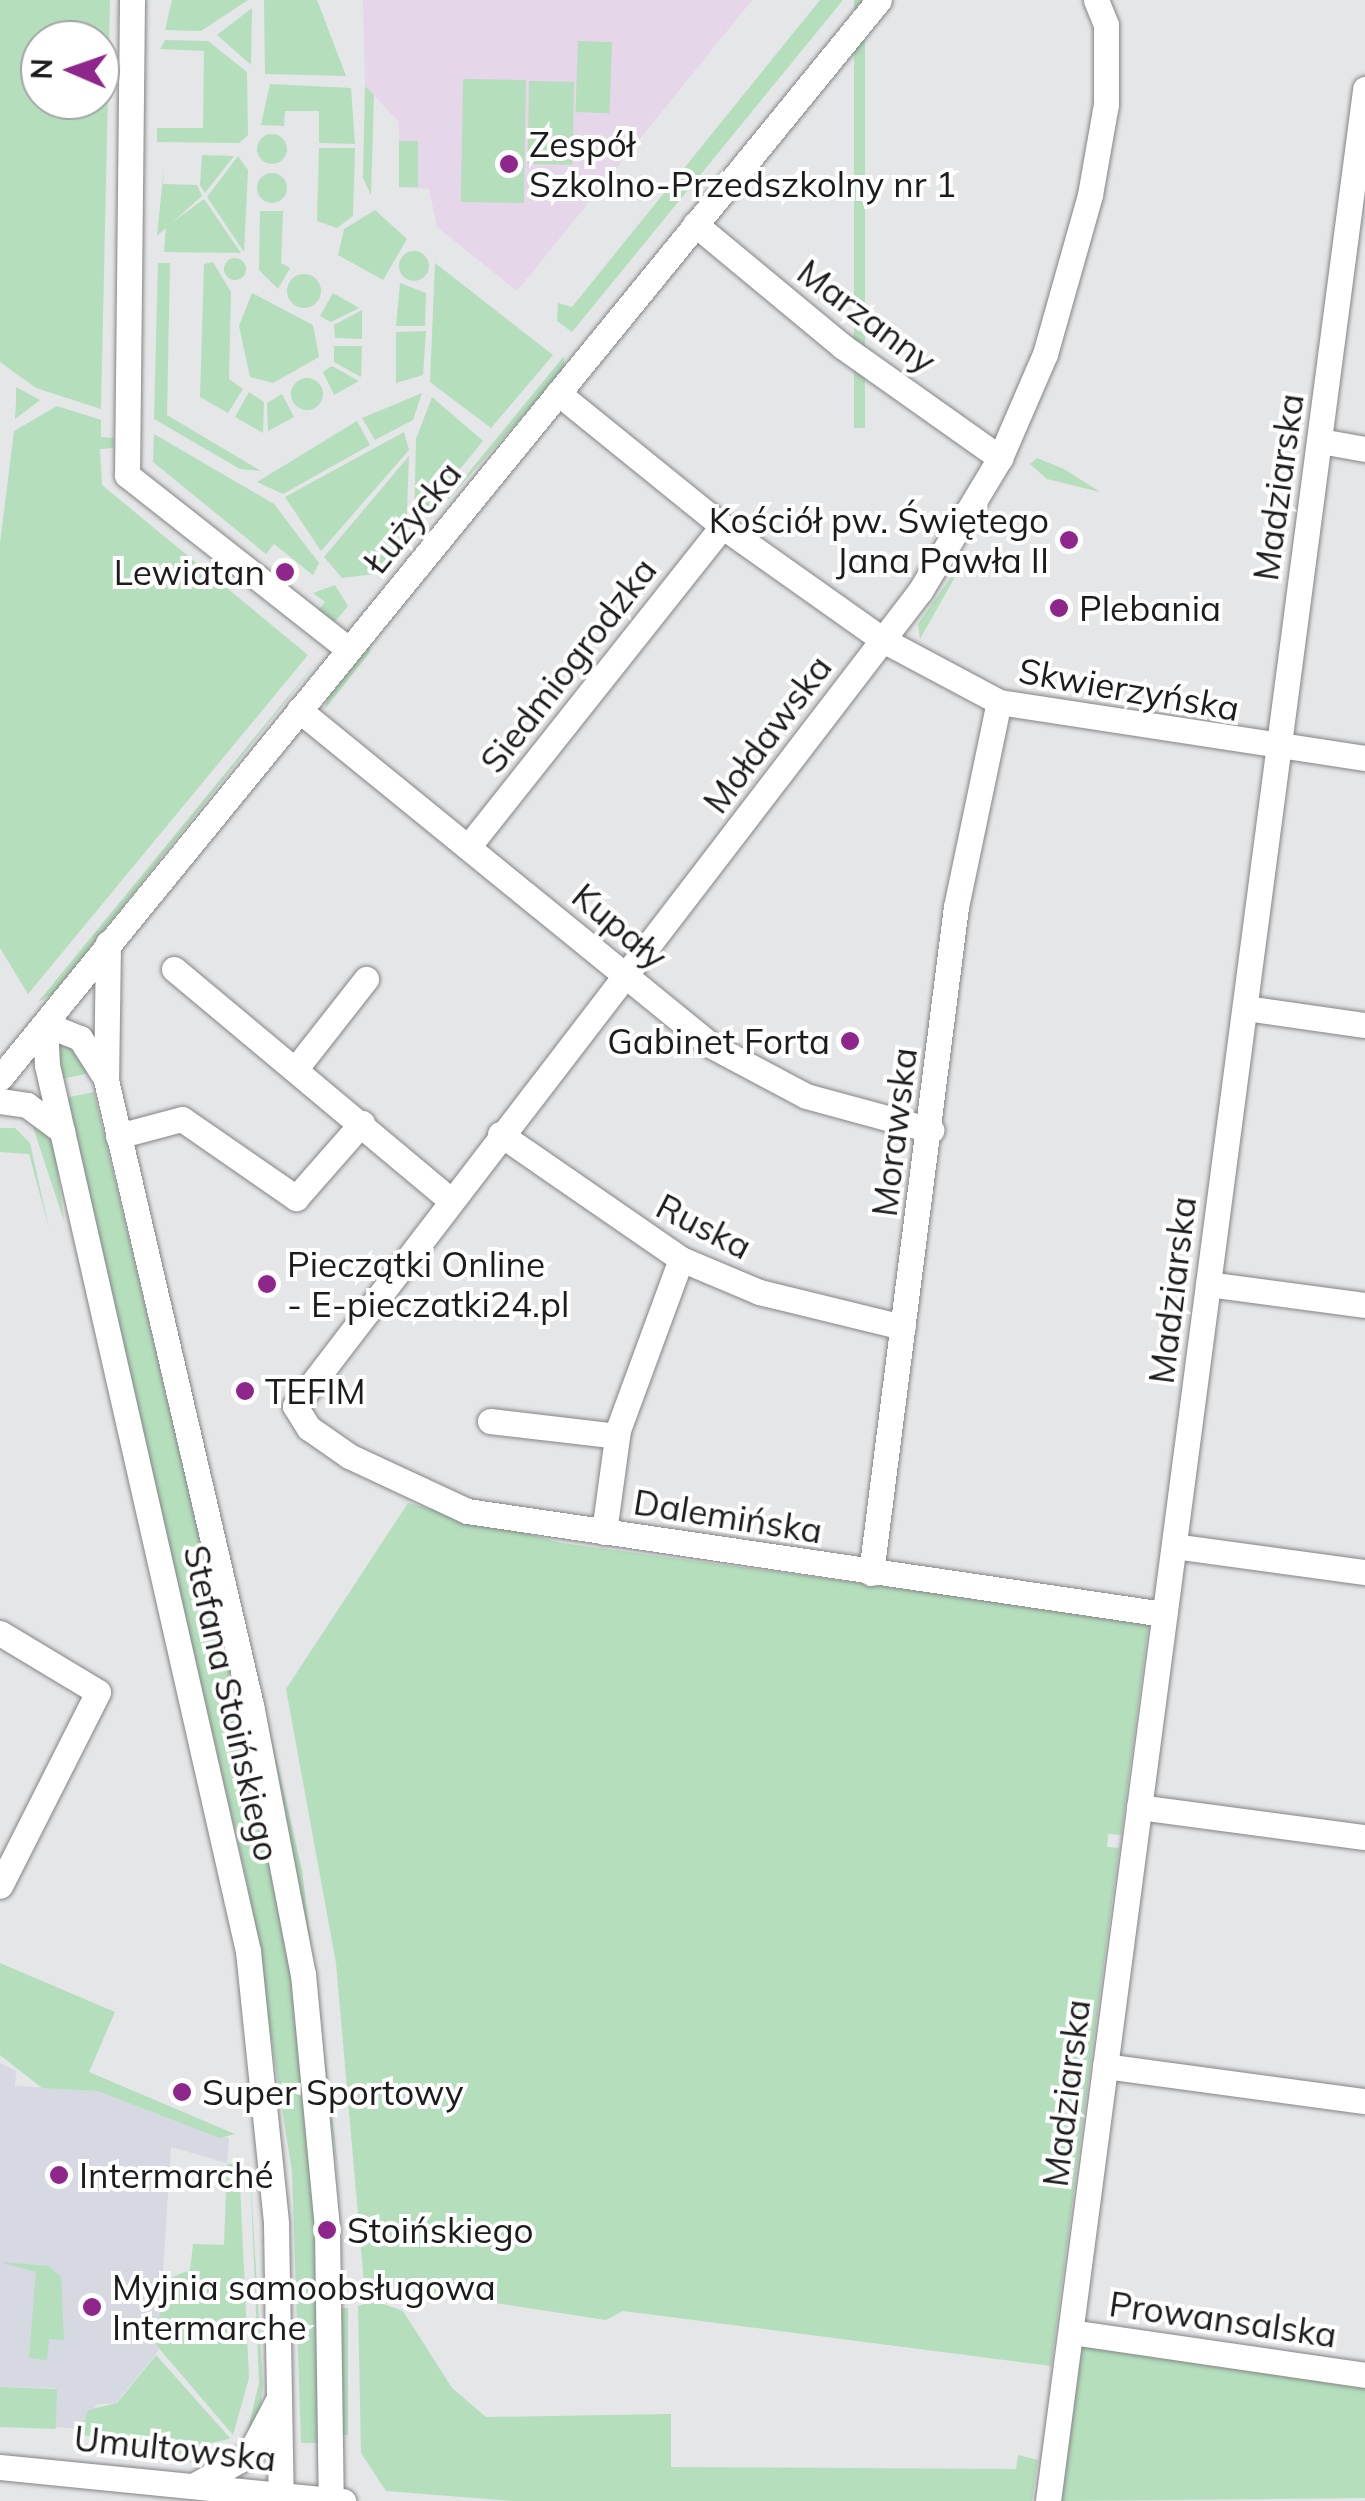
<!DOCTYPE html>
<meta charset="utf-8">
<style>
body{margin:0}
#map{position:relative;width:1365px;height:2501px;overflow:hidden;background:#e5e6e8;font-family:Mulish,sans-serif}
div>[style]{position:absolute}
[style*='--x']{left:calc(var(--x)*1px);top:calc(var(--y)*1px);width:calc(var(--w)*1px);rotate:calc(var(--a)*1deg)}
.built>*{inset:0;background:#d6d8e2}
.education>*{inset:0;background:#e5d6e9}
.green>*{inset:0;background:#b4debc;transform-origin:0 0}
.round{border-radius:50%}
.roads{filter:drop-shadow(0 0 2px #848486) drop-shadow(0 0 2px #848486)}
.minor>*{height:25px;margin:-12.5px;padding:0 12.5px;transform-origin:12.5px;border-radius:12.5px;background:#fff}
.dots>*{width:28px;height:28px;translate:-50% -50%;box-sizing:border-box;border:5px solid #fff;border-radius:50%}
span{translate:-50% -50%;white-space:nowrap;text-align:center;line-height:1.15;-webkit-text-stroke:8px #fff;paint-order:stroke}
.poi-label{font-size:35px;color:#1c1c1d}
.left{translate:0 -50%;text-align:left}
.right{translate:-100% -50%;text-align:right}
.street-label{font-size:35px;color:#1c1c1d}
.north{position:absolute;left:20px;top:20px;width:100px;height:100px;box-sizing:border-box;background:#fff;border:2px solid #a4a4a5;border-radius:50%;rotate:272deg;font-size:28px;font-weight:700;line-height:40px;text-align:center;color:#1c1c1d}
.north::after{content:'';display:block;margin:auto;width:35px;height:45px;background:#8e268c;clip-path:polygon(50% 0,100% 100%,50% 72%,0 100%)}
</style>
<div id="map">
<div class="built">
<i style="clip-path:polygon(0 2063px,16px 2071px,15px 2086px,98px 2091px,229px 2138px,227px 2163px,171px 2147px,158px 2351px,116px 2403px,97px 2404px,80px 2429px,54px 2427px,56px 2388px,0 2387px)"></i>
</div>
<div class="education">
<i style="clip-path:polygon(363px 0,752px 0,517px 291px,437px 227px,429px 189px,399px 187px,399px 122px,365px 86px)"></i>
</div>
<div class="green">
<i style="clip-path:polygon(evenodd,0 0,110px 0,101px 409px,36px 388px,0 362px,0 0,40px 40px,100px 40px,100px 100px,40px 100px,40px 40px)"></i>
<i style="clip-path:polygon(172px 0,248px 0,201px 31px,165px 30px)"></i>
<i style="clip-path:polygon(264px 0,317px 0,346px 76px,265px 74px)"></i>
<i style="clip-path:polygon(820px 0,843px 0,572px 332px,557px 321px,558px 303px,572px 307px)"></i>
<i style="left:854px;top:0;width:11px;height:428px"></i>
<i style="clip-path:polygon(252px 8px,251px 65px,217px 35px)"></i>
<i style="clip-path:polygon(165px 40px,208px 41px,247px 72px,248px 135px,239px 143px,157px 142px,157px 128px,203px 128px,204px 51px,160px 49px)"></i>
<i style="left:578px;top:41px;width:34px;height:71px;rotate:2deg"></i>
<i style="left:463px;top:79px;width:63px;height:123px;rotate:1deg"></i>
<i style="left:529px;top:81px;width:45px;height:83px;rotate:1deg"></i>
<i style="clip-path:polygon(270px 84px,351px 88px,355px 144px,319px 143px,319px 111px,285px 111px,284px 126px,261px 125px)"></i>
<i style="clip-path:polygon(365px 86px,374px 95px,371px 195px,363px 178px)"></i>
<i class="round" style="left:257px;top:134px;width:30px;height:30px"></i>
<i style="left:399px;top:141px;width:19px;height:46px"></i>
<i style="clip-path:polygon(319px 148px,355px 148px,353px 216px,337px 228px,317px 221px)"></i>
<i style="clip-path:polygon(202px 155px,234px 156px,205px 193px,200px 185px)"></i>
<i style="clip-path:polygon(238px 156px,248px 170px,244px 252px,207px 197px)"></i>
<i style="clip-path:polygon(164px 166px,163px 184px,197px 185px,202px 196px,157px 236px)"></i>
<i class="round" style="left:257px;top:173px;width:30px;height:30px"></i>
<i style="clip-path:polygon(204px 199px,241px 253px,164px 252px,166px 227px)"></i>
<i style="clip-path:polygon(375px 210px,407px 239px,383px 280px,338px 255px,344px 229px)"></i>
<i style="clip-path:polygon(260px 211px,283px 211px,281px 263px,290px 268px,278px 289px,259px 270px)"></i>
<i class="round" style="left:399px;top:251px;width:30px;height:30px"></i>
<i class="round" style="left:224px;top:258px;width:22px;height:22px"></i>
<i style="clip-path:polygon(213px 262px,231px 292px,229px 379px,243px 389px,228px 413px,200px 397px,204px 264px)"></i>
<i style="clip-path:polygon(158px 263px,170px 263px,167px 415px,261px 471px,240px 469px,154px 419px)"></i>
<i style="clip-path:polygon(435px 263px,553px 355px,491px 428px,430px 382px)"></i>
<i class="round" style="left:287px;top:274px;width:34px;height:34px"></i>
<i style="clip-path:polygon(400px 283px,426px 293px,425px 326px,396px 326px)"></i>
<i style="clip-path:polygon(252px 293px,313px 325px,319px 357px,273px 383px,250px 377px,239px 326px)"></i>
<i style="clip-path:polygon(333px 293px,359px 308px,331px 322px,320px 316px)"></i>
<i style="clip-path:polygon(362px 310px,362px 339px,335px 338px,334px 325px)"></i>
<i style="clip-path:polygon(426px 331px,423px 375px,396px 383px,396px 332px)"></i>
<i style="clip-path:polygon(334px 346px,362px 346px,361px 377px,334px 362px)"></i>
<i style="clip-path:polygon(564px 356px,564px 370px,428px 522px)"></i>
<i style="clip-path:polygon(332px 366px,359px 381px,334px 395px,323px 372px)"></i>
<i class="round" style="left:291px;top:378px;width:32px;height:32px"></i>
<i style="clip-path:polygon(16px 387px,40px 400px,15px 419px,16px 403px)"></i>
<i style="clip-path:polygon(249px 392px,264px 402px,263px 433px,235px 417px)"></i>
<i style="clip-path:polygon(422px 393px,413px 420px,375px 440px,362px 418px)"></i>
<i style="clip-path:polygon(282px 394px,294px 417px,268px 431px,267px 403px)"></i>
<i style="clip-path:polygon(432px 397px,483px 441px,414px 525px,416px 439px)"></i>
<i style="clip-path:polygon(57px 406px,101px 420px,101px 437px,114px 438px,113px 448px,100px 449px,102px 485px,308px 655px,28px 994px,0 948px,0 543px,14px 431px)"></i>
<i style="clip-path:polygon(357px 421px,370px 445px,283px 494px,257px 482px)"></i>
<i style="clip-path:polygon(404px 432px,409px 450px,321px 551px,285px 497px)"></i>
<i style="clip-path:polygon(154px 434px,274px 504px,319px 563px,313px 575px,274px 544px,266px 554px,153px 462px)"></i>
<i style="clip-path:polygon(409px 456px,406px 535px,374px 574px,342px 578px,324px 557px)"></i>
<i style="clip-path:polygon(1037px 458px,1064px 469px,1100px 492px,1047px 479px,1030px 464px)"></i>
<i style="clip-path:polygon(958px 567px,960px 568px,920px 639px,918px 624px)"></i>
<i style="clip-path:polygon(335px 585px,348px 606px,333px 624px,316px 613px,325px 602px,313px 593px)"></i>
<i style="clip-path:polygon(370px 640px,370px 652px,325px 709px,328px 693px)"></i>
<i style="clip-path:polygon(323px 654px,53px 994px,38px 1002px)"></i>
<i style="clip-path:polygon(66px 1040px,90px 1073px,62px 1079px,58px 1048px)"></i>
<i style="clip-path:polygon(94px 1092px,242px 1714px,291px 1965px,317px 2231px,319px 2443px,301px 2443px,292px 2172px,247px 1882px,65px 1098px)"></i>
<i style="clip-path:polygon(32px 1124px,43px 1124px,54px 1143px,64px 1221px)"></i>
<i style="clip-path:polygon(0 1128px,15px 1128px,30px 1143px,49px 1228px,29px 1154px,0 1152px)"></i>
<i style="clip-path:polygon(151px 1214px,302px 1870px,343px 2208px,296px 1868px)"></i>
<i style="clip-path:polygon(408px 1503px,562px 1543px,1149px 1622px,1121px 1835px,1108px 1834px,1107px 1847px,1119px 1848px,1051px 2366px,623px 2311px,606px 2320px,364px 2283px,336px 1963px,286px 1689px)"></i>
<i style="clip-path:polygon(0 1963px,115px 2012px,89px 2072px,235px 2134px,220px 2138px,98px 2091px,42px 2088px,0 2055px)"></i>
<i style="clip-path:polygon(239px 2163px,249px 2378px,233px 2435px,157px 2346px,163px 2281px,190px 2270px,193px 2244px,224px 2245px,227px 2164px)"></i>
<i style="clip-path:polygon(250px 2170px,263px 2385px,260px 2411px,246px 2437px,259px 2383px)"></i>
<i style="clip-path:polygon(0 2262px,49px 2266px,61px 2277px,64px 2340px,49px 2339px,47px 2360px,29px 2358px,36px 2272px)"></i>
<i style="clip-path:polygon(375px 2301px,403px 2311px,452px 2388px,486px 2417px,671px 2414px,671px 2467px,1016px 2469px,1018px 2455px,1038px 2460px,1032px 2501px,513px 2501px,386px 2491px,361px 2453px,358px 2306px)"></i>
<i style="left:348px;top:2308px;width:127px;height:9px;rotate:90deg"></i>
<i style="clip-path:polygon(1071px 2339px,1365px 2376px,1365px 2498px,1061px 2501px)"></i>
<i style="clip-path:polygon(156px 2355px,230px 2438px,229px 2439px,196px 2446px,80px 2435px,88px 2410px,117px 2403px)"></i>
<i style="left:0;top:2387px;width:57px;height:40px;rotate:2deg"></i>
<i style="clip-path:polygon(84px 2444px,230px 2450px,238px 2455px,198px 2463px,90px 2453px)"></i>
</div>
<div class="roads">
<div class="minor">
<i style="--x:132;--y:0;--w:475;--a:90.6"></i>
<i style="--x:127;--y:475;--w:281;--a:38.2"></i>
<i style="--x:1096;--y:0;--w:27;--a:68"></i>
<i style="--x:1106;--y:25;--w:79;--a:90"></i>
<i style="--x:1106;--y:104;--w:92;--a:100"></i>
<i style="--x:1090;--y:195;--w:165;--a:105.8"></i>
<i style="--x:1045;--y:354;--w:113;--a:113.4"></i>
<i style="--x:1000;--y:458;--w:155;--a:121"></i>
<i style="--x:920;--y:591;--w:1027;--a:127.48"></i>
<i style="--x:295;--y:1406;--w:26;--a:58"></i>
<i style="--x:309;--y:1428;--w:49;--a:35"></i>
<i style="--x:349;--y:1456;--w:130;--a:25"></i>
<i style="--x:467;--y:1511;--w:705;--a:8.41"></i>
<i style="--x:695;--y:224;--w:191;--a:39.7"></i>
<i style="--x:842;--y:346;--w:194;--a:35.3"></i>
<i style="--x:558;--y:393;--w:211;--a:39"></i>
<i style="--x:722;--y:526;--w:197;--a:35.3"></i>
<i style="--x:883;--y:640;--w:132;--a:28.1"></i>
<i style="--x:999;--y:702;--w:370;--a:8.7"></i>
<i style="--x:1320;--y:441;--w:46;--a:10.1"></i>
<i style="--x:299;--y:710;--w:532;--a:39.13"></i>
<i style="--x:712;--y:1046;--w:106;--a:28"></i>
<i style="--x:806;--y:1096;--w:130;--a:15.2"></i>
<i style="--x:468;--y:847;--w:409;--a:-51.6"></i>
<i style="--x:108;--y:943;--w:137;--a:90.8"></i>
<i style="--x:106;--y:1080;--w:642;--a:76.94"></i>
<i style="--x:251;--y:1705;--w:274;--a:79.1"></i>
<i style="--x:303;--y:1974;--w:257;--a:84.6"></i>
<i style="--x:327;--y:2230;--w:271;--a:89.2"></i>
<i style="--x:174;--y:969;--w:360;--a:39.9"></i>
<i style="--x:1245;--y:1008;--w:121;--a:8.1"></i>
<i style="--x:45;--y:1024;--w:41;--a:87.2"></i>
<i style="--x:47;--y:1065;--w:909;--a:77.22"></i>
<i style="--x:248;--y:1951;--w:274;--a:84.1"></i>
<i style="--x:276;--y:2224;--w:277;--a:89"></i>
<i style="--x:45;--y:1024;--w:38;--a:22"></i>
<i style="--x:80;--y:1038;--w:43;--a:57.4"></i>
<i style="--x:297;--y:1067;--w:112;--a:-51.9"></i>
<i style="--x:0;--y:1078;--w:1391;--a:-50.81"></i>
<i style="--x:0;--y:1101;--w:27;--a:8"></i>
<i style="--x:27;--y:1105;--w:44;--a:36.6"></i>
<i style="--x:500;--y:1134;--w:220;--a:34.6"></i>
<i style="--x:681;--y:1259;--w:85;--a:22.9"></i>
<i style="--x:759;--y:1292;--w:148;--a:13.7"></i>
<i style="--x:118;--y:1136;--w:66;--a:-14.9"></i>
<i style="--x:182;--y:1119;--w:139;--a:34.7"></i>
<i style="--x:296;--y:1198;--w:100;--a:-48.7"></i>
<i style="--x:1208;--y:1284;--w:158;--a:7.6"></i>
<i style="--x:490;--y:1421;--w:128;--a:6.7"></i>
<i style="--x:604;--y:1532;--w:103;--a:-82.2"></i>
<i style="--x:618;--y:1430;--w:182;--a:-69.8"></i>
<i style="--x:1174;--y:1546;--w:193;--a:7.8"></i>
<i style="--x:871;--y:1573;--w:671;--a:-82.73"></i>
<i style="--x:956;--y:907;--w:209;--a:-78.2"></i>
<i style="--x:0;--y:1633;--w:114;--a:31"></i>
<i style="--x:98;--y:1692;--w:217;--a:116.8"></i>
<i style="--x:1139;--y:1807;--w:228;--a:7.6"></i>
<i style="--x:1105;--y:2066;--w:262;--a:7.7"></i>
<i style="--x:1071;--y:2332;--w:297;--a:8.3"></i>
<i style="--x:0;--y:2467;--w:345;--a:5.7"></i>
<i style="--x:195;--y:2485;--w:62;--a:-29.1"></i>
<i style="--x:249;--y:2455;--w:62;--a:-62.2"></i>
<i style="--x:1048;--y:2501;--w:2433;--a:-82.51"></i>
</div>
</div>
<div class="dots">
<i style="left:509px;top:164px;background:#8e268c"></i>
<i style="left:1069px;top:540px;background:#8e268c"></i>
<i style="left:285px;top:572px;background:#8e268c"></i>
<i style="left:1059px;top:608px;background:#8e268c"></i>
<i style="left:850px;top:1041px;background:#8e268c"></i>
<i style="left:267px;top:1284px;background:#8e268c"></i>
<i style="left:245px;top:1391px;background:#8e268c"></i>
<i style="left:182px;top:2092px;background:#8e268c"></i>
<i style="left:59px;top:2175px;background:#8e268c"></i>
<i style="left:327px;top:2230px;background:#8e268c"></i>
<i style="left:92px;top:2307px;background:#8e268c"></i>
</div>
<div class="poi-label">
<span class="left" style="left:529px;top:164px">Zespół<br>Szkolno-Przedszkolny nr 1</span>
<span class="right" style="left:1049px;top:540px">Kościół pw. Świętego<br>Jana Pawła II</span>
<span class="right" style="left:265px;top:572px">Lewiatan</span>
<span class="left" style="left:1079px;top:608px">Plebania</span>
<span class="right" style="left:830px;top:1041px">Gabinet Forta</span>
<span class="left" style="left:287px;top:1284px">Pieczątki Online<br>- E-pieczatki24.pl</span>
<span class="left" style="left:265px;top:1391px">TEFIM</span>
<span class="left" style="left:202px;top:2092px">Super Sportowy</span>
<span class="left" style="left:79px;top:2175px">Intermarché</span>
<span class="left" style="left:347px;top:2230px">Stoińskiego</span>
<span class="left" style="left:112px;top:2307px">Myjnia samoobsługowa<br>Intermarche</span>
</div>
<div class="street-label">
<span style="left:867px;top:316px;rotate:37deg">Marzanny</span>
<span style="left:1278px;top:487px;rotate:-82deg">Madziarska</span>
<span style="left:412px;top:517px;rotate:-51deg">Łużycka</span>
<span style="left:568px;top:665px;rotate:-52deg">Siedmiogrodzka</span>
<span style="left:1129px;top:689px;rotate:10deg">Skwierzyńska</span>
<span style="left:767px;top:734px;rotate:-53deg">Mołdawska</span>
<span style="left:620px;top:926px;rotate:40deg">Kupały</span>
<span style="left:894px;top:1132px;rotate:-83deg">Morawska</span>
<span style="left:704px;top:1226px;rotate:27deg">Ruska</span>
<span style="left:1172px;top:1290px;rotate:-83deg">Madziarska</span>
<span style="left:728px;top:1516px;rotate:9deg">Dalemińska</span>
<span style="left:232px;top:1703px;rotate:77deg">Stefana Stoińskiego</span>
<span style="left:1066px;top:2093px;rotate:-83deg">Madziarska</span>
<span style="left:1223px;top:2319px;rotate:8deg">Prowansalska</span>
<span style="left:175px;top:2448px;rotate:6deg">Umultowska</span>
</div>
<div class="north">N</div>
</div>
